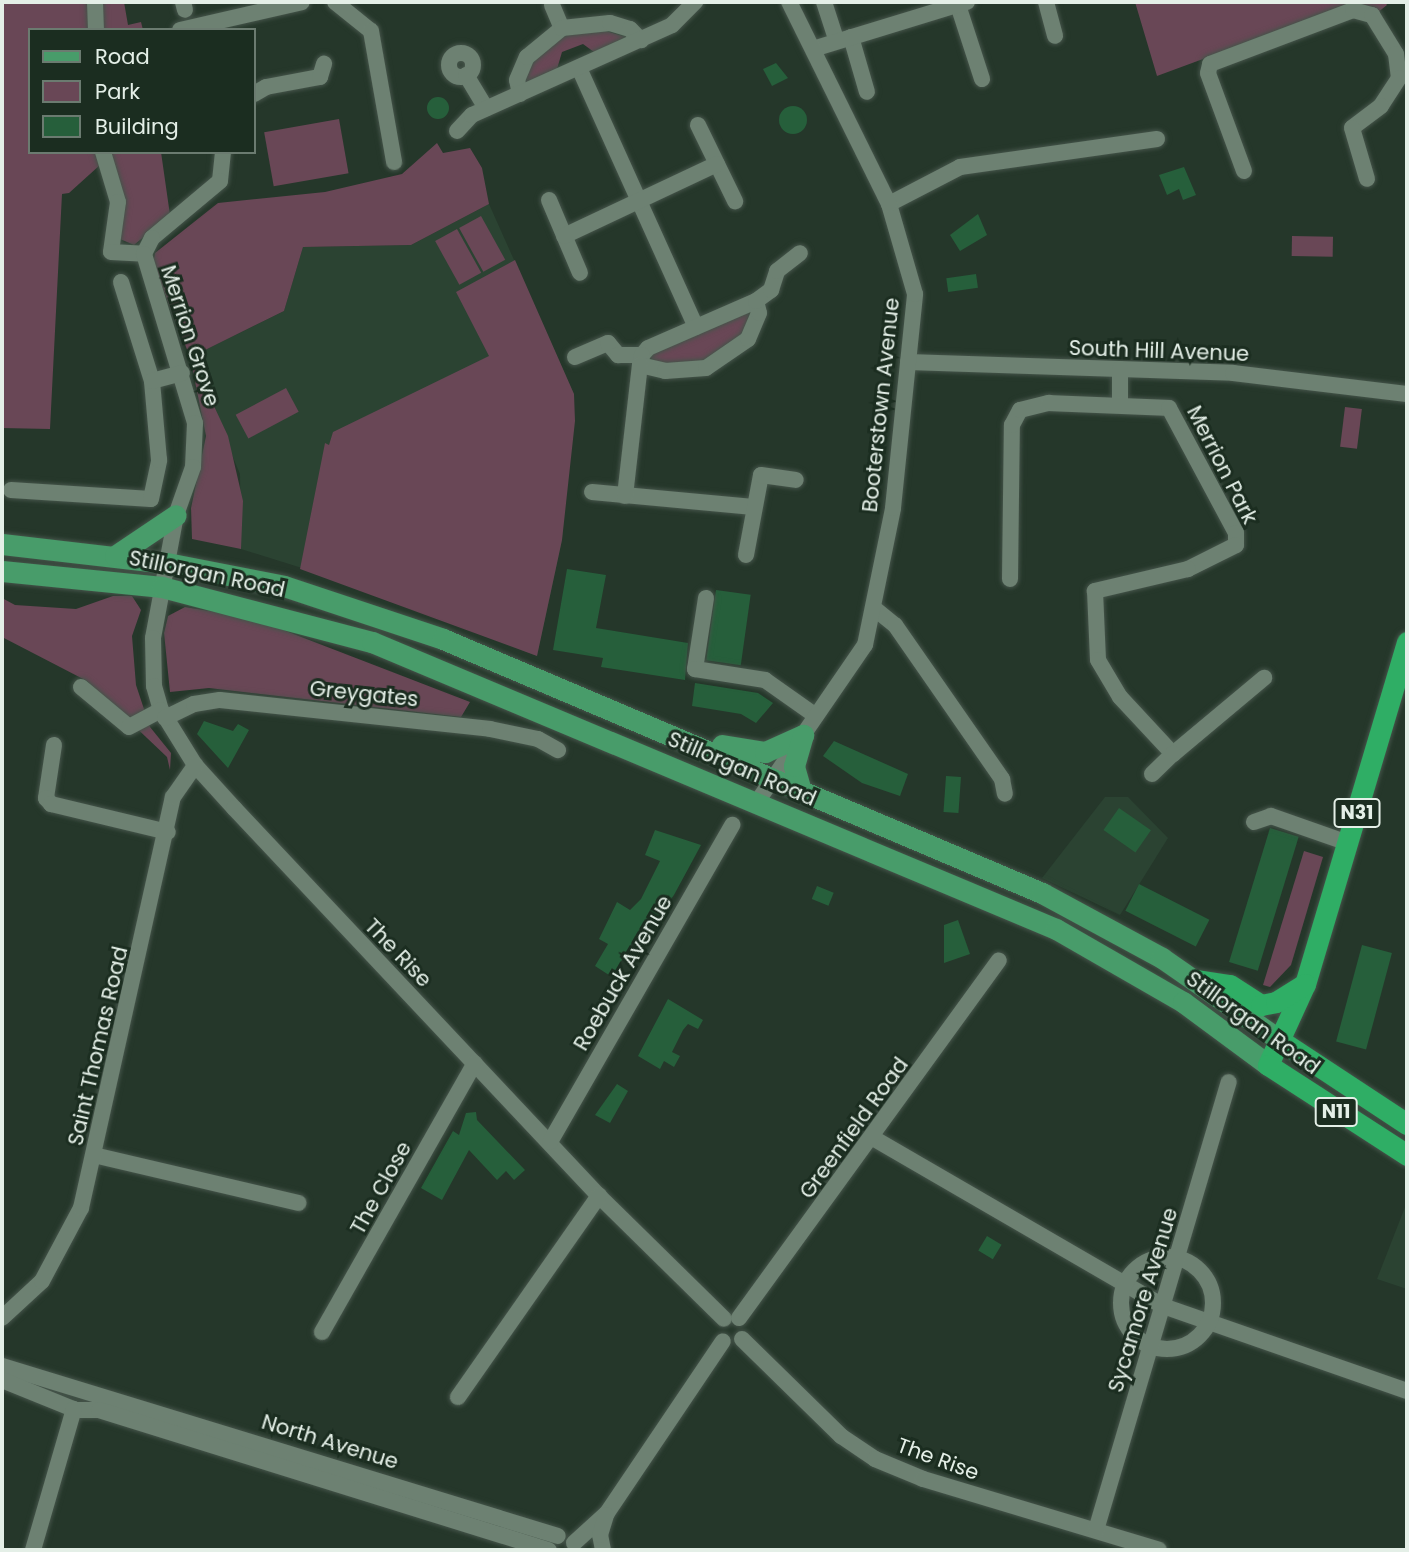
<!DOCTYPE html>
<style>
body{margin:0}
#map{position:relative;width:1409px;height:1552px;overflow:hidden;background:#25372a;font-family:Poppins,sans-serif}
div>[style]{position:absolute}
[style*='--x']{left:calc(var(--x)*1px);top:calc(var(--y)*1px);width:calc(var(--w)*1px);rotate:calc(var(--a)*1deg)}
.built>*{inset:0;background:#2b4332}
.green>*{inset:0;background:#694756;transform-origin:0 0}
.building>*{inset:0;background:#265f3b;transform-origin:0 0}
.round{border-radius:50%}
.roads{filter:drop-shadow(0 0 2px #45544a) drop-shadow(0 0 2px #45544a)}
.minor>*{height:16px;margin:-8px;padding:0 8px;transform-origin:8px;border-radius:8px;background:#6d8172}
.minor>.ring{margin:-8px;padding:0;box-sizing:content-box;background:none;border:16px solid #6d8172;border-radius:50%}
.major>*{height:21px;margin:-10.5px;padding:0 10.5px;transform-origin:10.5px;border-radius:10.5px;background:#489c6a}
.highway>*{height:21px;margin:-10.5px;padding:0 10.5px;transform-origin:10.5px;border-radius:10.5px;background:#2fae65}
span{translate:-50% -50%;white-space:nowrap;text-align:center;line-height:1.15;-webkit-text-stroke:6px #1b2d20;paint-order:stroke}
.shield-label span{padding:2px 5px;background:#1b2d20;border:2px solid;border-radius:5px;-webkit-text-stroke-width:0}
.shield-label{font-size:19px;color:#e4efe7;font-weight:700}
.street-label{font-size:21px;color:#e4efe7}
.frame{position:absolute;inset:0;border:4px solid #e4efe7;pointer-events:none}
.legend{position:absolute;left:28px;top:28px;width:228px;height:126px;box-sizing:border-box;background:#1b2d20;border:2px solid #6b7b70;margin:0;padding:9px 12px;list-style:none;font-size:21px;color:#e4efe7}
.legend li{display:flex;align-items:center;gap:14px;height:35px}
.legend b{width:35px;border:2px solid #6b7b70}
</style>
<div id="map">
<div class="built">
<i style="clip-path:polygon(489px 204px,574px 394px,562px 540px,537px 656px,350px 583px,241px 549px,240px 474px,191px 357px,284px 311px,303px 247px,411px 245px)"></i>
<i style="clip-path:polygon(1105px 797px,1128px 797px,1168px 838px,1120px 915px,1042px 878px)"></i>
<i style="clip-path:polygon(1407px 1202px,1407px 1289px,1377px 1279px)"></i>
</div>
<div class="green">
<i style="clip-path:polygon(2px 2px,90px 2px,91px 30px,30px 30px,30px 152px,97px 152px,100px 165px,69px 193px,62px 194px,50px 429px,2px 428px)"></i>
<i style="clip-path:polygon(101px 2px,124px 2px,128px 25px,141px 22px,143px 30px,102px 30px)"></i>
<i style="clip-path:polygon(1135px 2px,1385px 2px,1387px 5px,1377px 13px,1352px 4px,1157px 76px)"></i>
<i style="clip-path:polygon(589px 26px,626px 37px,594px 52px,583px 44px,562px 52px,557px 69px,524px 84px,525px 71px,552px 40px)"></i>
<i style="left:339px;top:119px;width:55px;height:76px;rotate:80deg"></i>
<i style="clip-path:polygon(437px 143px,443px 153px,470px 148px,482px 168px,489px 204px,411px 245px,303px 247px,284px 311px,191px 357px,228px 436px,243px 501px,241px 549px,192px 539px,191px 508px,206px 436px,190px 357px,153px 264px,155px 253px,218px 203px,325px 192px,402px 174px)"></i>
<i style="clip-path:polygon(109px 152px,161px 152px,170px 215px,134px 245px,120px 239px,123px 191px)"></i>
<i style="left:481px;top:216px;width:50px;height:25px;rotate:61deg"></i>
<i style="left:457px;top:229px;width:50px;height:25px;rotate:61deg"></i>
<i style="left:1292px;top:236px;width:41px;height:20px;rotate:1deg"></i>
<i style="clip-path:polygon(515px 260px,574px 394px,575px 421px,562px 540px,537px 656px,300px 569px,325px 443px,329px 445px,333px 432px,489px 356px,456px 292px)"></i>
<i style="clip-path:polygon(750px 311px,743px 336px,713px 361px,676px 367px,652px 360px,650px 354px)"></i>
<i style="left:286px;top:388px;width:27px;height:57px;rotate:62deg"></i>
<i style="left:1345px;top:407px;width:17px;height:40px;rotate:7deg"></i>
<i style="clip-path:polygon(113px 596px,132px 596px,141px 610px,132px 636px,136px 685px,150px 727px,171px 753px,170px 770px,167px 757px,87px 681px,2px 637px,2px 598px,15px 605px,76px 609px)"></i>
<i style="clip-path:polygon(185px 607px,252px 618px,470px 702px,461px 717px,209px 688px,170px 692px,164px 633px,168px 616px)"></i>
<i style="clip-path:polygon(1304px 851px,1323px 857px,1291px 965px,1270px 987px,1263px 985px)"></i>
</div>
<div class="building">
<i style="clip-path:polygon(776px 63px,788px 78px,772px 86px,763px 69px)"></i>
<i class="round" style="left:427px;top:97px;width:22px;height:22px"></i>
<i class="round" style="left:779px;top:106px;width:28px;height:28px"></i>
<i style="clip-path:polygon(1184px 167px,1196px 195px,1183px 200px,1179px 189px,1167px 195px,1159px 175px)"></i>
<i style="clip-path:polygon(978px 214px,987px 235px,960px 251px,950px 235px)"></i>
<i style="left:976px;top:274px;width:14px;height:30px;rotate:82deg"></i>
<i style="clip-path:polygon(567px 569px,606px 575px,596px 628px,688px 643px,685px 680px,601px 667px,603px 658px,553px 650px)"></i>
<i style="left:716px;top:590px;width:35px;height:71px;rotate:8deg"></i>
<i style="clip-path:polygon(695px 683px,758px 693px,773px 703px,756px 723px,741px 714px,692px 706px)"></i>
<i style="clip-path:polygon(204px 721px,233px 731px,238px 724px,249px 730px,228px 768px,197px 734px)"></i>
<i style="clip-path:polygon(834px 741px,908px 774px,900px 796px,862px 783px,823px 756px)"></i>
<i style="left:946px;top:776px;width:15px;height:36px;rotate:4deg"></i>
<i style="left:1119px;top:808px;width:39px;height:27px;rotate:35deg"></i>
<i style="left:1270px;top:828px;width:30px;height:140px;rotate:17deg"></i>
<i style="clip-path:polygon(655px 830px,701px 845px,674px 895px,659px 916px,641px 927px,612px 977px,595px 966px,608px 944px,599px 939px,617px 902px,630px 910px,641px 899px,660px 861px,645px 855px)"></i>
<i style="left:1139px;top:884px;width:79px;height:30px;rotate:27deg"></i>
<i style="left:817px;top:886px;width:18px;height:14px;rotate:22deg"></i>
<i style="clip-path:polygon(958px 920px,970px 954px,944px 963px,944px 925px)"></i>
<i style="left:1362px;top:945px;width:31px;height:100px;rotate:15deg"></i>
<i style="clip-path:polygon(668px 999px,703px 1020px,698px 1029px,688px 1024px,683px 1030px,672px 1052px,680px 1056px,674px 1067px,664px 1061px,660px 1069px,638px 1056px)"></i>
<i style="clip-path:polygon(617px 1084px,628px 1091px,610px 1123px,595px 1115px)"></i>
<i style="clip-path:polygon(476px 1112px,477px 1120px,525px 1170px,514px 1180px,506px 1171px,497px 1180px,469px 1150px,442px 1200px,421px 1188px,453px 1131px,459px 1135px,466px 1113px)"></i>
<i style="left:987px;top:1236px;width:17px;height:17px;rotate:31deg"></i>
</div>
<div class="roads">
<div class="minor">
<i style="--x:95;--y:2;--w:28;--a:88"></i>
<i style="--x:183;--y:2;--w:8;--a:76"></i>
<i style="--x:335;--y:2;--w:46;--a:38.9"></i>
<i style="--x:371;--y:31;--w:133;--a:80"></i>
<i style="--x:824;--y:2;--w:38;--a:72"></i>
<i style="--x:957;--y:2;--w:81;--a:72"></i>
<i style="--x:1046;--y:2;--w:35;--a:75"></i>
<i style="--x:552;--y:5;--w:25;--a:67"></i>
<i style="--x:180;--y:30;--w:125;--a:-12.9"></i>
<i style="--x:851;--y:37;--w:57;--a:73.8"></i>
<i style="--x:813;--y:49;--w:161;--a:-17"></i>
<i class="ring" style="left:449px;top:53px;width:8px;height:8px"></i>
<i style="--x:579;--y:68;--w:284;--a:65.7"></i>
<i style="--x:466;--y:75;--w:39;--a:59"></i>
<i style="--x:254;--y:94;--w:14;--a:-30"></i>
<i style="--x:266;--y:87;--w:55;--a:-10.5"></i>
<i style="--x:320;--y:77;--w:14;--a:-73"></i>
<i style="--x:520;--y:94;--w:14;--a:-102"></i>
<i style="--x:517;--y:80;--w:25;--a:-67"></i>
<i style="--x:527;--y:57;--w:45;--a:-39.6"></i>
<i style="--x:562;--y:28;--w:48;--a:-5.9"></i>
<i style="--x:610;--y:23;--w:21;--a:17"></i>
<i style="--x:630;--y:29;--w:16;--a:45"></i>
<i style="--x:698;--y:125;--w:85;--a:64"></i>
<i style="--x:457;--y:131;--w:22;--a:-47"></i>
<i style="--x:472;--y:115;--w:219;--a:-24.2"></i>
<i style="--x:672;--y:25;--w:33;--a:-45"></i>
<i style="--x:103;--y:152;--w:52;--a:73.3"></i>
<i style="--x:118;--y:202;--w:50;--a:98"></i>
<i style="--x:111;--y:252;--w:33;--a:3"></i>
<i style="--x:223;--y:152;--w:29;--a:96"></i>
<i style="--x:220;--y:181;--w:89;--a:140"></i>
<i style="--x:152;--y:238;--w:18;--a:117"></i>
<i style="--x:144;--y:254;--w:177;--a:73.2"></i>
<i style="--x:195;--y:423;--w:44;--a:92.6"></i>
<i style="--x:193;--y:467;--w:51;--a:109.5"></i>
<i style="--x:176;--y:515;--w:125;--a:100.6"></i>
<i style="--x:153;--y:638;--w:48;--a:88.8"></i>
<i style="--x:154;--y:686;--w:25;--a:74"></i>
<i style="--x:161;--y:710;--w:65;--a:58.3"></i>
<i style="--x:195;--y:765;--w:58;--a:47.8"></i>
<i style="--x:234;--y:808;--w:533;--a:46.75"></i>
<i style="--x:599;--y:1196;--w:175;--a:44.5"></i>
<i style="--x:1244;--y:171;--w:104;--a:-110.2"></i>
<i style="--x:1208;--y:73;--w:9;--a:-77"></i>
<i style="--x:1210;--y:64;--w:153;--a:-20.7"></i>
<i style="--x:1353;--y:10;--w:20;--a:15"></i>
<i style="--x:1372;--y:15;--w:46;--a:58.4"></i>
<i style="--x:1396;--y:54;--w:24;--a:83"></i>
<i style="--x:1399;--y:78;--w:33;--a:123"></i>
<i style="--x:1381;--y:106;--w:36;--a:143"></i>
<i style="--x:1352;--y:128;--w:53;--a:73.6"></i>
<i style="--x:549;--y:200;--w:79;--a:67"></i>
<i style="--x:889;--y:204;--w:80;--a:-27.5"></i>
<i style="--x:960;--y:167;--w:199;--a:-8.1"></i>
<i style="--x:564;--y:236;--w:169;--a:-25.2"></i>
<i style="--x:121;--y:282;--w:104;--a:72.6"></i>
<i style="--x:642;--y:355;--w:9;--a:-49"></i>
<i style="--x:648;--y:348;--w:118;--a:-23.5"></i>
<i style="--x:575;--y:357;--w:36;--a:-23"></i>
<i style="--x:608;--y:343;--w:16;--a:50"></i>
<i style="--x:618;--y:355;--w:24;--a:0"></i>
<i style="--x:642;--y:355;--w:10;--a:101"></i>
<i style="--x:640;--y:365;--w:26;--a:13"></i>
<i style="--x:665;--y:371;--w:41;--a:-4.2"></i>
<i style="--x:706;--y:368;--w:51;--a:-34.6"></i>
<i style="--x:748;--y:339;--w:28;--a:-67"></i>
<i style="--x:759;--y:313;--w:12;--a:-104"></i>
<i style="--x:756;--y:301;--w:19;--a:-36"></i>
<i style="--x:771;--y:290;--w:20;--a:-72"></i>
<i style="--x:777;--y:271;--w:29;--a:-38"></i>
<i style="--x:908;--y:362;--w:325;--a:1.9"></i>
<i style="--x:1233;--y:373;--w:175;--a:6.9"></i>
<i style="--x:1120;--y:369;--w:34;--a:90"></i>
<i style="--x:11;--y:490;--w:140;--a:3.7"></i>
<i style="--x:151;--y:499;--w:40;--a:-78"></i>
<i style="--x:159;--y:460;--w:79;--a:-95.1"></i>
<i style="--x:152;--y:381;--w:31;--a:-15"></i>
<i style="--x:592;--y:492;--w:162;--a:5.3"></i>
<i style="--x:625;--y:496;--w:132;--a:-83.5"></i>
<i style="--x:746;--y:555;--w:81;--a:-79.4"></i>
<i style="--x:761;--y:475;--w:35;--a:8"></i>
<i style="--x:1010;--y:579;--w:154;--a:-89.3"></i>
<i style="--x:1012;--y:425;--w:17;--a:-62"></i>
<i style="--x:1020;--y:410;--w:30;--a:-14"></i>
<i style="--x:1049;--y:403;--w:120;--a:2.4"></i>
<i style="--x:1169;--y:408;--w:142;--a:61.8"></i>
<i style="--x:1236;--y:533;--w:12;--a:90"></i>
<i style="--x:1236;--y:545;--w:54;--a:153.4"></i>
<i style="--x:1188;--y:569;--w:96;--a:166.7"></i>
<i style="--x:1095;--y:591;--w:69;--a:87.5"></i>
<i style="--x:1098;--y:660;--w:43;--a:59.3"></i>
<i style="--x:1120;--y:697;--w:78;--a:47.1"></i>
<i style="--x:1173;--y:754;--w:119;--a:-39.9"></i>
<i style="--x:706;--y:598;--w:72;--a:98.8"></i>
<i style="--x:695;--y:669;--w:71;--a:8.9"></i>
<i style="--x:765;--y:680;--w:62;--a:35.2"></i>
<i style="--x:875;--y:609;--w:26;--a:39"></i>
<i style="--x:895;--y:625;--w:188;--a:55.2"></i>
<i style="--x:1002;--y:779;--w:15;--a:79"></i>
<i style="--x:81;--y:687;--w:62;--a:39.8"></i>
<i style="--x:129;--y:727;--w:36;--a:-28"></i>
<i style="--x:165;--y:718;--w:32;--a:-26"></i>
<i style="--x:194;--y:704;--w:26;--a:-9"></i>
<i style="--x:220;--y:700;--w:272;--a:6.1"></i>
<i style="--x:490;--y:729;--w:49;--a:11.8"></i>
<i style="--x:538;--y:739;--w:23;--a:29"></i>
<i style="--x:54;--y:745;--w:54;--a:98.6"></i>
<i style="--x:46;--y:798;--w:8;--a:50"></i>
<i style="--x:51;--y:804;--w:120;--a:13.5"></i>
<i style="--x:1152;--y:774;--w:29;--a:-44"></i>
<i style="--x:757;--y:802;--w:191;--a:-55.5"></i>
<i style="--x:865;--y:645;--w:140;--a:-78.4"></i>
<i style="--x:893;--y:508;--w:215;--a:-84.1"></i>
<i style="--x:915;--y:294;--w:94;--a:-106.1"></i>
<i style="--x:889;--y:204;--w:225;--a:-116.3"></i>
<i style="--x:1254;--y:822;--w:18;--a:-19"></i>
<i style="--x:1271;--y:816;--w:82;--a:19.3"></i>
<i style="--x:873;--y:1138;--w:335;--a:30.1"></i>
<i style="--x:1163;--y:1306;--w:258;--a:19.2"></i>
<i style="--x:550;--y:1142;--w:366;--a:-60.1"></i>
<i style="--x:94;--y:1155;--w:210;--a:13.2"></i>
<i class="ring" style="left:1121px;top:1257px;width:76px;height:76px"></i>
<i style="--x:2;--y:1318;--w:54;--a:-42.8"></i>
<i style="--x:42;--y:1281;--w:83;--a:-61.9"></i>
<i style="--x:81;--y:1208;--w:421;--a:-77.4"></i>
<i style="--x:173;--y:797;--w:39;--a:-55"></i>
<i style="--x:739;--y:1318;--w:442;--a:-54"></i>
<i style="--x:322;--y:1332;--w:309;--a:-60.4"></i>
<i style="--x:742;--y:1339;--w:139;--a:44.4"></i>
<i style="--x:841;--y:1436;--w:41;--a:34.1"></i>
<i style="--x:875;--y:1459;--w:52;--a:22.6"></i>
<i style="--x:923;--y:1479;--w:246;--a:16.7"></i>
<i style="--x:2;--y:1366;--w:581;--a:17"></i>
<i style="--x:2;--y:1380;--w:80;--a:22.1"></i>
<i style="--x:76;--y:1410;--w:23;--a:0"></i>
<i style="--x:99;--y:1410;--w:471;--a:17.3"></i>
<i style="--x:458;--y:1397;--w:246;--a:-55"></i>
<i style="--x:1096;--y:1530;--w:467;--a:-73.5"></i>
<i style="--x:574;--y:1543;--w:45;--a:-42.3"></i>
<i style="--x:607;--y:1513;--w:207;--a:-56"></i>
<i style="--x:33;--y:1550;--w:147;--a:-73.8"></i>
<i style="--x:603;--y:1550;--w:15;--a:-101"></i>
<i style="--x:600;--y:1535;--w:21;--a:-73"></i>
</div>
<div class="major">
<i style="--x:2;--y:544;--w:166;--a:6.6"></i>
<i style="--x:167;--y:563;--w:119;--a:11.1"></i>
<i style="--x:284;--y:586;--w:168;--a:18.4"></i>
<i style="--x:443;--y:639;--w:651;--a:22.98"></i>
<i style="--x:1042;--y:893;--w:136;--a:28.4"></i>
<i style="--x:1162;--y:958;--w:145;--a:34.9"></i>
<i style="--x:115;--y:556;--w:73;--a:-33.9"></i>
<i style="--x:2;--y:571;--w:161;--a:5.7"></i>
<i style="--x:162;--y:587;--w:217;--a:14.7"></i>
<i style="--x:372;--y:642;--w:742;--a:22.76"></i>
<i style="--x:1056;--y:929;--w:146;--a:29.9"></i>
<i style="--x:1183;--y:1002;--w:106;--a:36.5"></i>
<i style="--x:722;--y:745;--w:44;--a:9.2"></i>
<i style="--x:765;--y:752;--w:42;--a:-24.1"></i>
<i style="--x:801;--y:791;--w:26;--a:-106"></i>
<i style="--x:794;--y:766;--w:32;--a:-74"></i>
</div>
<div class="highway">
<i style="--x:1407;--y:642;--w:357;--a:106.6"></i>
<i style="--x:1305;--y:984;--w:89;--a:114.6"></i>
<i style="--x:1268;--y:1065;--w:166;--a:32.9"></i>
<i style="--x:1197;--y:980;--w:33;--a:9"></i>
<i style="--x:1230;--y:985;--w:37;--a:33"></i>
<i style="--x:1261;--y:1005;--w:15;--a:-11"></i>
<i style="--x:1276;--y:1002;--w:34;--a:-32"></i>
<i style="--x:1281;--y:1041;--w:151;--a:33.4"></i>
</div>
</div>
<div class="shield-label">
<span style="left:1357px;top:813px">N31</span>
<span style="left:1336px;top:1112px">N11</span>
</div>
<div class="street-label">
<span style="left:190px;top:336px;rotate:72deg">Merrion Grove</span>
<span style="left:1159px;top:351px;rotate:2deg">South Hill Avenue</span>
<span style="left:881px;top:405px;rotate:-84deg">Booterstown Avenue</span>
<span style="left:1222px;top:465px;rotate:63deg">Merrion Park</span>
<span style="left:207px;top:574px;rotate:12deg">Stillorgan Road</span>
<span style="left:364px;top:694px;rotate:6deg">Greygates</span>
<span style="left:742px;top:769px;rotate:23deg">Stillorgan Road</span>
<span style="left:398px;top:953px;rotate:46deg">The Rise</span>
<span style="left:623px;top:973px;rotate:-60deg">Roebuck Avenue</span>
<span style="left:1253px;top:1023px;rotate:36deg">Stillorgan Road</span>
<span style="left:98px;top:1046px;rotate:-77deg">Saint Thomas Road</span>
<span style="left:854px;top:1128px;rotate:-54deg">Greenfield Road</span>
<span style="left:381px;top:1188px;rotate:-61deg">The Close</span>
<span style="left:1143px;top:1300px;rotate:-73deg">Sycamore Avenue</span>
<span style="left:330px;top:1442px;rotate:17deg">North Avenue</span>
<span style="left:938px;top:1459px;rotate:20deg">The Rise</span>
</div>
<div class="frame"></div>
<ul class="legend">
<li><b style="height:9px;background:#489c6a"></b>Road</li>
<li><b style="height:19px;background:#694756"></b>Park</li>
<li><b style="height:19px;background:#265f3b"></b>Building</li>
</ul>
</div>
